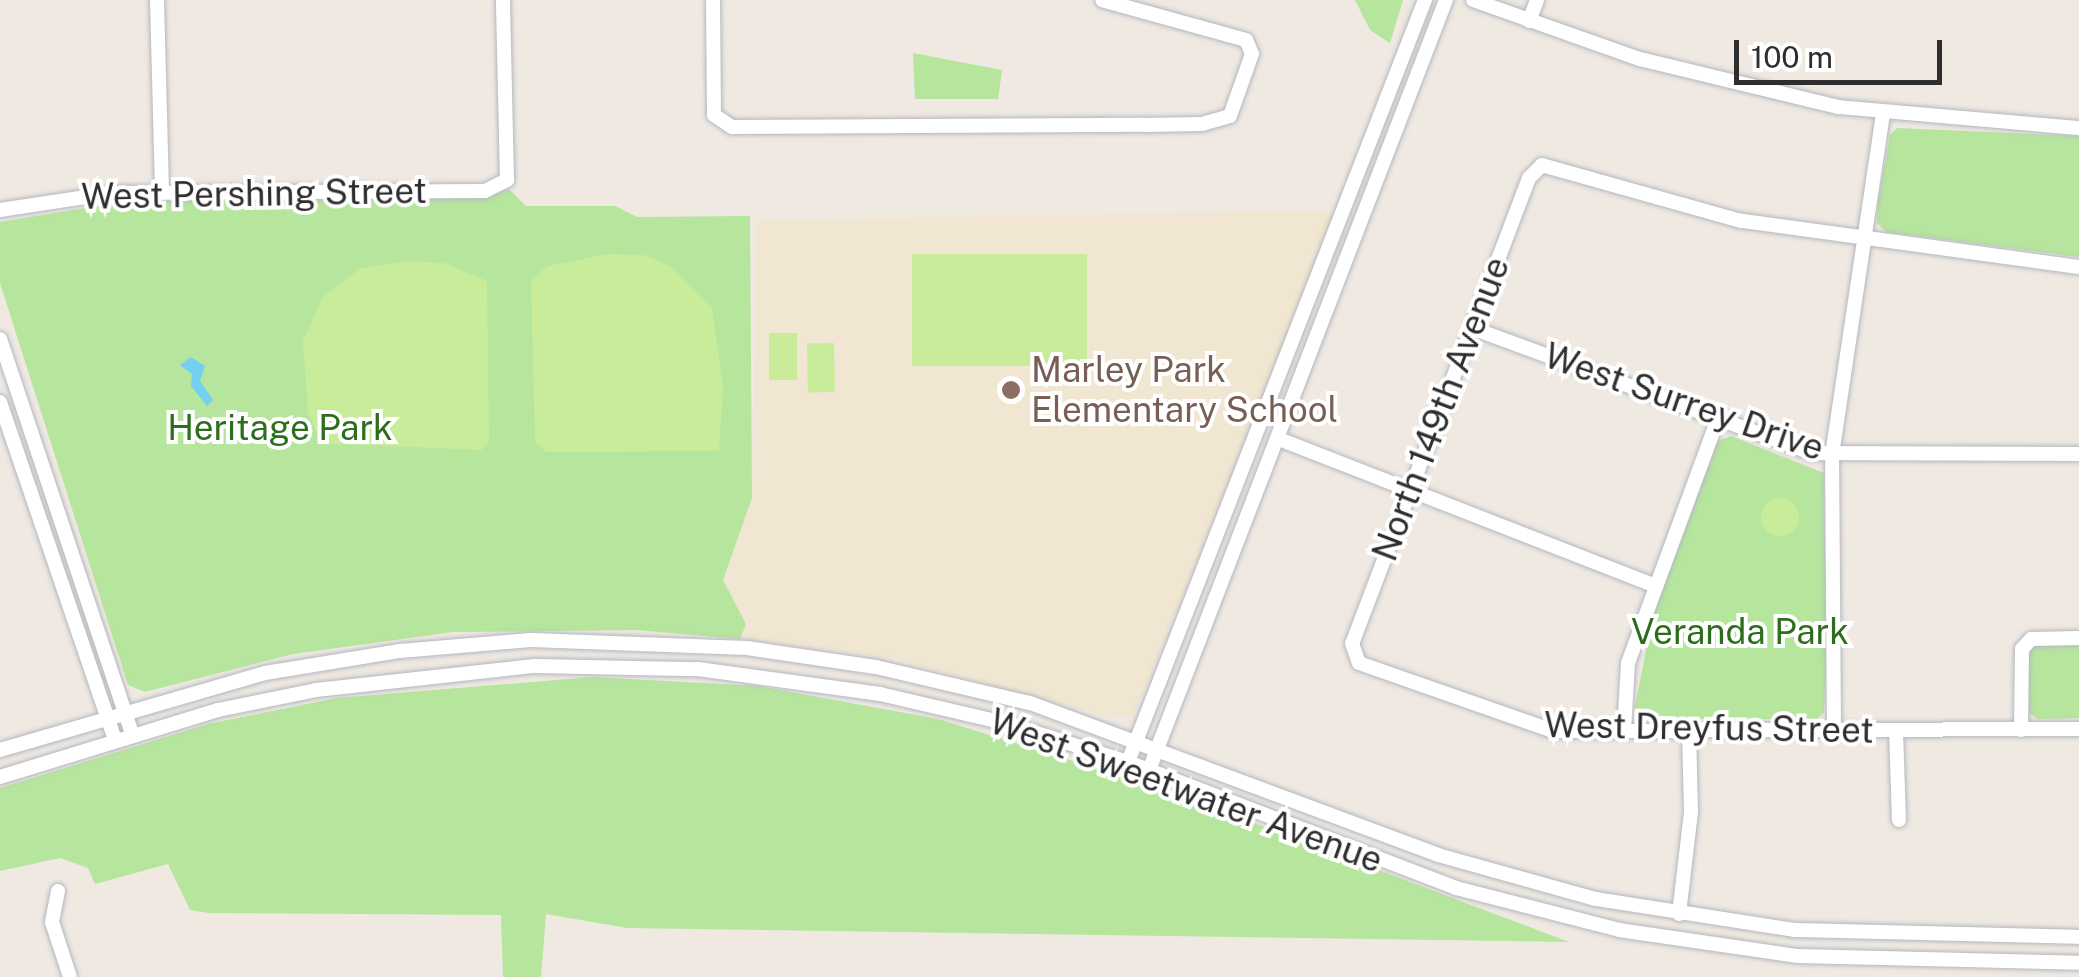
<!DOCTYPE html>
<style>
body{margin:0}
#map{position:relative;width:2079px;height:977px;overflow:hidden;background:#efe9e1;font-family:"Public Sans",sans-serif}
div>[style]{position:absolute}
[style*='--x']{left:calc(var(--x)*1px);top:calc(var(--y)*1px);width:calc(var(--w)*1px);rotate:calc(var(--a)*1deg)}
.education>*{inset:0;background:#f0e6d1}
.green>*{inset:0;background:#b6e59e}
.pitch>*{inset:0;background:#c9ec9a;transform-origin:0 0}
.round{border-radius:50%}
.water>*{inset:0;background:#75cff0}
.roads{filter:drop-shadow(0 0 2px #b4b7c1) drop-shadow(0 0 2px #b4b7c1)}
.minor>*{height:14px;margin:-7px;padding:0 7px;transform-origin:7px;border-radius:7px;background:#fff}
.dots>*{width:28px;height:28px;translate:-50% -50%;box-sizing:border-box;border:5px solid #fff;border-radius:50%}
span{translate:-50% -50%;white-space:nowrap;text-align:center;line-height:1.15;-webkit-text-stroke:8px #fff;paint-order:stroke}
.street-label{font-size:35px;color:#2e2e2e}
.education-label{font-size:35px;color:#785e54}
.left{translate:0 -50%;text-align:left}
.park-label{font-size:35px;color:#2c6e1b}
.scale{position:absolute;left:1734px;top:40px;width:208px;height:45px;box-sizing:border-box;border:5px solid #2e2e2e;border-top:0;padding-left:12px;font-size:30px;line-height:35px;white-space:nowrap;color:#2e2e2e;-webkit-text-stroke:8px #fff;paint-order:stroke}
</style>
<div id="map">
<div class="education">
<i style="clip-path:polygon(1323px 211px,1336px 215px,1134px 716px,1108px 717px,891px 658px,740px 639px,746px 624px,723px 580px,752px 498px,757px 220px)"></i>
</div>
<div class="green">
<i style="clip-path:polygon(1355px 0,1403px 0,1390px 43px,1370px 30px)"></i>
<i style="clip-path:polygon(913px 53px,1002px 70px,998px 99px,915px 99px)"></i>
<i style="clip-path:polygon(1897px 128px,2079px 136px,2079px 257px,1886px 232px,1877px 223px,1878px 201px,1890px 135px)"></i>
<i style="clip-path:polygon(509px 189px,526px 206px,615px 206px,637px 217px,750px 216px,752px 498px,723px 580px,746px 624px,740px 639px,636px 630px,453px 632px,293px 654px,145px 692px,128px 685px,0 283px,0 222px,127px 201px,485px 198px)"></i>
<i style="clip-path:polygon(1731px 436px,1824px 473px,1826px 655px,1824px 713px,1817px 719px,1645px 719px,1634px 711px,1653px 616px,1718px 441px)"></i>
<i style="clip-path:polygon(2035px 646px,2079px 646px,2079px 718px,2038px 719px,2029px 713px,2029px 653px)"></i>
<i style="clip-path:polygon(592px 677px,758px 686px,938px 719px,1164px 789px,1569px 942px,627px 928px,546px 914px,541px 977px,503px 977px,501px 915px,209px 913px,190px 910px,168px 864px,95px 884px,88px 868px,60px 858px,0 871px,0 788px,208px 724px,337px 698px)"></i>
</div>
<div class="pitch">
<i style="clip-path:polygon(607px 254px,643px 255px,671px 266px,712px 307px,723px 388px,719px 451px,547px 452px,535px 442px,531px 280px,548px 266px)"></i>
<i style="left:912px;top:254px;width:175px;height:112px"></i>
<i style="clip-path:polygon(408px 261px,444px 263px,487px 281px,489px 442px,481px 450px,321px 443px,308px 412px,303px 341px,322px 298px,361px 268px)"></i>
<i style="left:769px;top:333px;width:28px;height:47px"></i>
<i style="left:834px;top:343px;width:49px;height:27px;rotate:89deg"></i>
<i class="round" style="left:1761px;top:498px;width:38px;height:38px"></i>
</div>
<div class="water">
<i style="clip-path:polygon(191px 357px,205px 366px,200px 381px,213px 400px,207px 406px,191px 386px,192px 374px,180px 365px)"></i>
</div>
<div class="roads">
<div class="minor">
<i style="--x:157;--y:0;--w:192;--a:88.5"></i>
<i style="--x:713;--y:0;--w:115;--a:89.5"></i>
<i style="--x:714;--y:115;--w:22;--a:34"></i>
<i style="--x:732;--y:127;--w:412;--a:-0.3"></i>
<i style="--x:1144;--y:125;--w:58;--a:-1"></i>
<i style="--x:1202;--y:124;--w:29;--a:-16"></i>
<i style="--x:1230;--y:116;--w:66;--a:-70.5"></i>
<i style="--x:1252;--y:54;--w:15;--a:-113"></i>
<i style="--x:1246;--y:40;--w:149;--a:-164.5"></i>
<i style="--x:1473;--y:0;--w:177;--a:19.5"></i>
<i style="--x:1640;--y:59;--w:204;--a:13.6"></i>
<i style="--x:1838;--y:107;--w:242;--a:5"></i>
<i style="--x:1529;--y:21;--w:22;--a:-69"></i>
<i style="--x:0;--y:210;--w:114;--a:-8.6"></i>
<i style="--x:113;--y:193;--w:372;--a:-0.3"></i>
<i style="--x:485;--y:191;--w:25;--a:-27"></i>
<i style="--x:507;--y:180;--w:180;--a:-91.3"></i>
<i style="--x:2079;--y:267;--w:341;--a:-172.2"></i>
<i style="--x:1741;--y:221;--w:207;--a:-164.3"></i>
<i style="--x:1542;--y:165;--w:18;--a:135"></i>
<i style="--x:1529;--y:178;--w:498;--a:110.8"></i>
<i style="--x:1352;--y:643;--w:21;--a:71"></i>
<i style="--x:1359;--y:663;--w:206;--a:19.3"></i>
<i style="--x:1553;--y:731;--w:526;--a:-0.22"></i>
<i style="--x:1472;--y:328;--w:361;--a:20.2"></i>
<i style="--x:1811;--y:453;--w:268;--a:0.2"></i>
<i style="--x:0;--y:339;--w:416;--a:71.5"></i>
<i style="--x:0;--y:402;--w:356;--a:71.2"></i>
<i style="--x:1279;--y:439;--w:405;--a:21.3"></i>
<i style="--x:1896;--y:730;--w:90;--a:88.1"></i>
<i style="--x:2021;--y:730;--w:81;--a:-89.3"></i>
<i style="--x:2022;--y:649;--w:13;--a:-48"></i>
<i style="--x:2031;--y:639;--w:48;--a:-1.2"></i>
<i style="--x:1624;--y:731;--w:68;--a:-86.6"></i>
<i style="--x:1628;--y:663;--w:261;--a:-69.8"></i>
<i style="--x:1834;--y:731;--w:276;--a:-90.4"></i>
<i style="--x:1832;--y:455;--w:347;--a:-81.5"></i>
<i style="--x:0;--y:750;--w:276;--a:-16.2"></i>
<i style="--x:265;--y:673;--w:137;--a:-9.3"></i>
<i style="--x:400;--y:651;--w:131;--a:-4.8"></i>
<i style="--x:531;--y:640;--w:216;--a:2.1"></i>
<i style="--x:747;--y:648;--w:130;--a:8.4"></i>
<i style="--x:876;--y:667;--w:158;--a:13.2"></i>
<i style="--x:1030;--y:703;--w:435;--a:20.4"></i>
<i style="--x:1438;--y:855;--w:164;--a:15.6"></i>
<i style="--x:1596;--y:899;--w:201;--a:8.9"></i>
<i style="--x:1795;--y:930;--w:284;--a:1.4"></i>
<i style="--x:1128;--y:762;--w:818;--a:-68.71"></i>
<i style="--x:1149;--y:770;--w:825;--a:-68.91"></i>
<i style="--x:0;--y:777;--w:228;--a:-17.1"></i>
<i style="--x:218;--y:710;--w:100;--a:-11.5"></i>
<i style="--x:316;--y:690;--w:220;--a:-6.3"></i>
<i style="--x:535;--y:666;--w:163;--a:1.1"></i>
<i style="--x:698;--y:669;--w:184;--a:7.8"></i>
<i style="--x:880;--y:694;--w:128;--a:13.1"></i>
<i style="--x:1005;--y:723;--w:129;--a:17.6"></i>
<i style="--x:1128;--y:762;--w:351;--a:21"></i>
<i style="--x:1456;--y:888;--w:168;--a:14.4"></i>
<i style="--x:1619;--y:930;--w:181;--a:8.3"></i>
<i style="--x:1798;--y:956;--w:281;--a:1.4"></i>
<i style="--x:58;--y:891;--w:32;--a:101"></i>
<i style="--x:52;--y:922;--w:58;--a:71.9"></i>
<i style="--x:1679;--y:914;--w:103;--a:-83.3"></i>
<i style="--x:1691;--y:812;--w:81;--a:-91.4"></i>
</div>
</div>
<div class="dots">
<i style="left:1011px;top:390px;background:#8d6e63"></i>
</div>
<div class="street-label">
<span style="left:254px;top:194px;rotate:-1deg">West Pershing Street</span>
<span style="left:1684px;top:402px;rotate:19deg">West Surrey Drive</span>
<span style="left:1441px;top:409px;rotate:-69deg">North 149th Avenue</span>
<span style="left:1709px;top:728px;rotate:1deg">West Dreyfus Street</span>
<span style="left:1186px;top:791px;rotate:20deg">West Sweetwater Avenue</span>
</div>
<div class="education-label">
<span class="left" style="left:1031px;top:390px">Marley Park<br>Elementary School</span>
</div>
<div class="park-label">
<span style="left:280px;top:428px">Heritage Park</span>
<span style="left:1740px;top:632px">Veranda Park</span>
</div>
<div class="scale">100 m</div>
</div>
